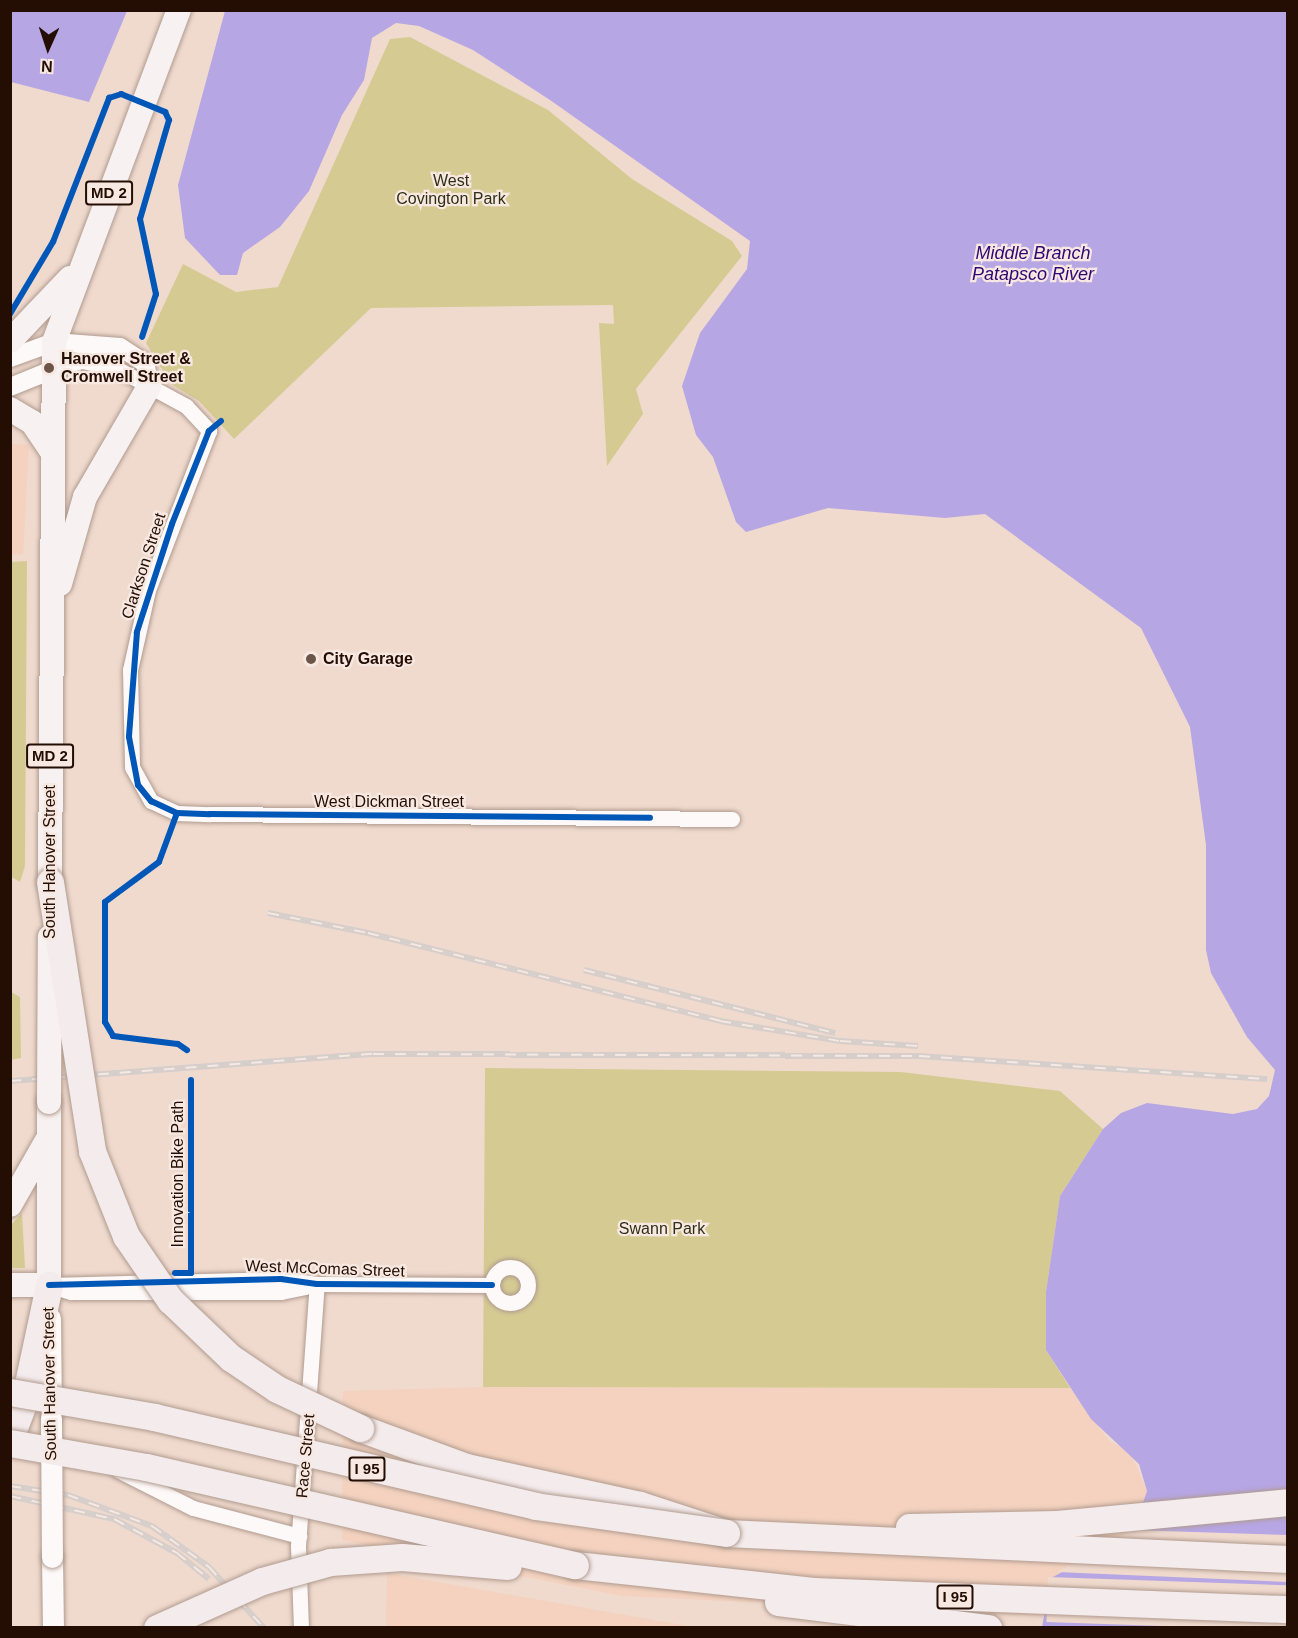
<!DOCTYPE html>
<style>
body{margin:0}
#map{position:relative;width:1298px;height:1638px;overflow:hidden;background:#f0dace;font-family:Helvetica,sans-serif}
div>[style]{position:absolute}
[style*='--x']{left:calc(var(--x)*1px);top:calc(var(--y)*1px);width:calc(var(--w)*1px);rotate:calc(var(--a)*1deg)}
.built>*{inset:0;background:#f4d2bf;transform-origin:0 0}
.green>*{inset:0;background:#d5cb92}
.water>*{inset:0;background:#b6a6e4}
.pier>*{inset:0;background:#f0dace;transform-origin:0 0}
.roads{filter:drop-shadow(0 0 2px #b09b8f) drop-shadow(0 0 2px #b09b8f)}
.minor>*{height:15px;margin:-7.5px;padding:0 7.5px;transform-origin:7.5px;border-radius:7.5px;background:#fdf9f8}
.minor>.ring{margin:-7.5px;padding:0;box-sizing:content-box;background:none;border:15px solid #fdf9f8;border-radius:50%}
.tertiary>*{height:18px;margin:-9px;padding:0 9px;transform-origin:9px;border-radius:9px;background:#fdf9f8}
.secondary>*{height:21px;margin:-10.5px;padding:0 10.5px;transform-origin:10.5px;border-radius:10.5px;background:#fdf9f8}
.primary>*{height:24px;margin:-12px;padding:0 12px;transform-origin:12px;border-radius:12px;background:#f8f1f1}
.motorway>*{height:27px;margin:-13.5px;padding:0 13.5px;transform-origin:13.5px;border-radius:13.5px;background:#f4ebec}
.rail>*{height:6px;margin-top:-3px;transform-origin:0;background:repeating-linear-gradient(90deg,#f7e9e2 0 11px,#d5cecb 0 22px);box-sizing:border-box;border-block:2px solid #d5cecb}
.bridges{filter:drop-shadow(0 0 2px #b09b8f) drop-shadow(0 0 2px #b09b8f)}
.secondary-bridge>*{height:21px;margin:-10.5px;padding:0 10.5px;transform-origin:10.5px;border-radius:10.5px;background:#fdf9f8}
.primary-bridge>*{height:24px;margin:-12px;padding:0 12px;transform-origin:12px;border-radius:12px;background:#f8f1f1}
.motorway-bridge>*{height:27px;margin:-13.5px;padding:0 13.5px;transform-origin:13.5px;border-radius:13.5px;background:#f4ebec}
.cycleway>*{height:6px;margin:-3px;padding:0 3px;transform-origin:3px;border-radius:3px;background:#0057b8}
.dots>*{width:16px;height:16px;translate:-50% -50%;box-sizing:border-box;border:3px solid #f7e9e2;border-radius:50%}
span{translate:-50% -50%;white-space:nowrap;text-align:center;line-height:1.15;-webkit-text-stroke:4.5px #f7e9e2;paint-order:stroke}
.shield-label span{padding:2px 4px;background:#f7e9e2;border:2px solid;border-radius:4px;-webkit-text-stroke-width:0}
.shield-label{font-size:15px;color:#240d02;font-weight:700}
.park-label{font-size:16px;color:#2f2f16}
.poi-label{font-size:16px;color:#240d02;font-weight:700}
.left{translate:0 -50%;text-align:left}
.street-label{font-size:16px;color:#240d02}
.water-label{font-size:18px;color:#310775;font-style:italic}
.frame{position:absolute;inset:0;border:12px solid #240d02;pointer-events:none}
.north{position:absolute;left:18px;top:18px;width:60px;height:60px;-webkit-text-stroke:4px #f7e9e2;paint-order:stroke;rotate:183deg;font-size:16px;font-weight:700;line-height:24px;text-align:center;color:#240d02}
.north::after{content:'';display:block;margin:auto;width:21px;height:27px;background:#240d02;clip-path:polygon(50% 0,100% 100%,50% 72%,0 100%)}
</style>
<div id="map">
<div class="built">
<i style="left:11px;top:444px;width:18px;height:110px;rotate:3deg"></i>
<i style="clip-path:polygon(483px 1387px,1070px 1388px,1109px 1441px,1130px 1452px,1147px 1491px,1132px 1535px,1041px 1616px,622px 1596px,342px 1540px,343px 1391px)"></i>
<i style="clip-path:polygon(387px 1573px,694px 1627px,386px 1627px)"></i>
</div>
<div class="green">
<i style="clip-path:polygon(410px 37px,548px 110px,632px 179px,732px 241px,742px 256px,636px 389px,643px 414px,607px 466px,599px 323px,614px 324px,613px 305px,371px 308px,234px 439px,199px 401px,171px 384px,146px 343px,183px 264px,236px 292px,278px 287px,390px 39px)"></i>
<i style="clip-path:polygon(27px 561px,25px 866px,20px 882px,10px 876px,10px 562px)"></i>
<i style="clip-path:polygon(11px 992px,20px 997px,21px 1058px,11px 1060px)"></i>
<i style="clip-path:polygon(485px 1068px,901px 1072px,1060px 1091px,1103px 1129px,1060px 1196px,1046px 1292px,1046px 1350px,1070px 1388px,483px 1387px)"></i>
<i style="clip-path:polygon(22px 1213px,25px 1268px,11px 1268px,11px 1225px)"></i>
</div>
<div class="water">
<i style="clip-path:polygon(10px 11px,127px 11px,89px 102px,11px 82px)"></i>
<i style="clip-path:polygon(225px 11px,1287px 11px,1287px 1627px,1042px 1627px,1051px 1578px,1132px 1535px,1147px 1491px,1139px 1464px,1091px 1419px,1046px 1350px,1046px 1292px,1060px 1196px,1103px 1129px,1121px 1113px,1147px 1103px,1233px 1114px,1257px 1109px,1269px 1096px,1275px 1070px,1247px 1037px,1211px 973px,1206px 950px,1206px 845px,1190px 727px,1141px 628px,985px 514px,945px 518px,828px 508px,746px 532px,736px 522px,713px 457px,696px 435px,682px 386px,700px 333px,747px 269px,750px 241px,550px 100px,473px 50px,419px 26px,396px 23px,372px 38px,364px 80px,342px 115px,309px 191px,280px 227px,243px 253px,237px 275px,220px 275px,185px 238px,178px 185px)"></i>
</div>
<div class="pier">
<i style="clip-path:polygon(1131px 1530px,1287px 1535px,1287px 1582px,1057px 1572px)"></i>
<i style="left:1048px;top:1577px;width:239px;height:45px;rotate:2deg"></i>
</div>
<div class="roads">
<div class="minor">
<i style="--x:52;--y:370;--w:31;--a:-17"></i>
<i style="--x:82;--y:361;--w:35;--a:12"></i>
<i style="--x:116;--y:368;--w:80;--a:28.5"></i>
<i style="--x:186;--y:406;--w:34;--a:47"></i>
<i style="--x:209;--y:431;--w:170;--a:111"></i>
<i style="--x:148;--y:590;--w:82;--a:102.7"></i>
<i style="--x:130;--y:670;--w:97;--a:88.8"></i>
<i style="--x:132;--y:767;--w:39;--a:61"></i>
<i style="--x:151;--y:801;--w:29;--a:25"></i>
<i style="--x:177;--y:813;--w:33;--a:2"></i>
<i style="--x:210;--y:814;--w:522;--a:0.55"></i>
<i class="ring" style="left:492px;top:1267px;width:21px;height:21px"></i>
<i style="--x:49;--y:1285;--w:232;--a:-1.5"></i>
<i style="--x:281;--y:1279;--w:36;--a:8"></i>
<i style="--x:317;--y:1284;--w:175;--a:0.3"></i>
<i style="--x:49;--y:1285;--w:23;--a:18"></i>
<i style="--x:71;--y:1292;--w:210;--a:0"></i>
<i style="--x:281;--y:1292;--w:25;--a:-12"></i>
<i style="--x:118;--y:1470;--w:84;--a:26.9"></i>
<i style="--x:193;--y:1508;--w:110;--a:14.8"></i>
<i style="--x:301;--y:1628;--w:82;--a:-92.1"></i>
<i style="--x:298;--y:1546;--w:263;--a:-85.9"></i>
</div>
<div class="tertiary">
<i style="--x:10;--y:358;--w:47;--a:-20"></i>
<i style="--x:54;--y:342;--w:66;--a:4.3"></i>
<i style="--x:120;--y:347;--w:30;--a:33"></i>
<i style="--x:145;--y:363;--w:23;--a:77"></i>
<i style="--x:10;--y:387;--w:45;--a:-22"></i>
</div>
<div class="secondary">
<i style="--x:50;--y:1318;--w:95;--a:89.4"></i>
<i style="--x:52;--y:1557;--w:71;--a:89.2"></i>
</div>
<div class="primary">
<i style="--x:10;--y:341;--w:87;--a:-46.4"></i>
<i style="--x:10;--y:409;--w:26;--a:31"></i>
<i style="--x:32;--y:422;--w:34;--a:56"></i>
<i style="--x:60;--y:584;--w:91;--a:-74"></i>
<i style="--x:85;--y:497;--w:129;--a:-59.9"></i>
<i style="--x:50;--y:882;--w:540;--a:-89.58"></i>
<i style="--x:54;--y:342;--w:355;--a:-69.4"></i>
<i style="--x:10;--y:1205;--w:73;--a:-60.3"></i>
<i style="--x:10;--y:1285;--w:39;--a:0"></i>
<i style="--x:49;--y:1285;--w:183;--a:-90"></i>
</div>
<div class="motorway">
<i style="--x:360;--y:1428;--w:113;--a:20.2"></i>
<i style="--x:466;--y:1467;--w:178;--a:12.3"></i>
<i style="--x:640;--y:1505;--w:90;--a:18"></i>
<i style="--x:726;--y:1533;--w:563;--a:2.65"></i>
<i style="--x:10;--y:1438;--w:39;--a:-69"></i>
<i style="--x:24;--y:1402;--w:120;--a:-77.9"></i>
<i style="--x:909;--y:1527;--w:148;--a:-1.2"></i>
<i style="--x:1057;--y:1524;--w:232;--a:-5.4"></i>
<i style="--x:575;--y:1565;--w:240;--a:6.2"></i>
<i style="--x:814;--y:1591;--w:474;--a:2.2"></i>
<i style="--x:778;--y:1602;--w:212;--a:7.1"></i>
</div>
</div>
<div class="rail">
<i style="--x:268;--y:913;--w:102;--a:11.3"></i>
<i style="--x:368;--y:933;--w:363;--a:14"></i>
<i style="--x:720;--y:1021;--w:122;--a:9.5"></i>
<i style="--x:840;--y:1041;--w:78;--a:3.7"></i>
<i style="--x:584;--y:970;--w:259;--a:14.1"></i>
<i style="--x:10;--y:1081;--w:364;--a:-4.3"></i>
<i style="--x:373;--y:1054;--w:546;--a:0.21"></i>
<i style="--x:919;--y:1056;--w:349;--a:3.8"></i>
<i style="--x:10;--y:1486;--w:59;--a:8.8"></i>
<i style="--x:68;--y:1495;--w:90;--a:20.3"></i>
<i style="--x:152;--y:1526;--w:70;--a:35.7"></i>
<i style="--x:209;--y:1567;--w:82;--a:48"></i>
<i style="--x:10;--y:1496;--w:107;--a:12.5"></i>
<i style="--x:114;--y:1519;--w:72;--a:28.4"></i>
<i style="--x:177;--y:1553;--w:41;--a:39.1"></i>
</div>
<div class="bridges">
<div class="secondary-bridge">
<i style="--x:51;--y:1418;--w:139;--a:89.6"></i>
</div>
<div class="primary-bridge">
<i style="--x:49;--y:1102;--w:165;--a:-89.7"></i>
</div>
<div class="motorway-bridge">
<i style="--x:50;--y:882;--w:272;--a:81.1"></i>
<i style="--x:92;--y:1151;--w:92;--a:68.2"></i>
<i style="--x:126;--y:1236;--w:78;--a:55.5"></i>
<i style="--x:170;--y:1300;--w:84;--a:43.6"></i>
<i style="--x:231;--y:1358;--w:55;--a:34"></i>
<i style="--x:277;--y:1389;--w:92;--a:25.2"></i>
<i style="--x:10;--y:1392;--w:146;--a:9.8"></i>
<i style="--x:154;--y:1417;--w:391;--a:13.1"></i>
<i style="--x:535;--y:1506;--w:193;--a:8"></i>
<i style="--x:10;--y:1443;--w:138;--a:10"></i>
<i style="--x:146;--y:1467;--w:440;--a:12.9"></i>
<i style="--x:157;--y:1628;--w:115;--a:-24.1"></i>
<i style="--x:262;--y:1581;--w:71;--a:-15.6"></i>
<i style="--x:330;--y:1562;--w:72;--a:-4"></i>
<i style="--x:402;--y:1557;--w:106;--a:4.9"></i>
</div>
</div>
<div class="cycleway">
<i style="--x:10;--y:314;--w:84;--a:-59.2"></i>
<i style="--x:53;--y:242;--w:155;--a:-68.7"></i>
<i style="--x:109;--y:98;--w:13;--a:-18"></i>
<i style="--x:121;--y:94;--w:48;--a:22.2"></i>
<i style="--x:165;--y:112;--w:9;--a:63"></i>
<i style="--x:169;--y:120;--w:103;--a:106.3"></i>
<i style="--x:140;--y:219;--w:77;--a:78"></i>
<i style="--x:156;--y:294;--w:45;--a:108"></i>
<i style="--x:221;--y:421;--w:16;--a:140"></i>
<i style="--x:209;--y:431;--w:100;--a:111.7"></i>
<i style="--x:172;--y:524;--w:114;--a:108"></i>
<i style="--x:137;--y:632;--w:105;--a:94.4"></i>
<i style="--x:129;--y:737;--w:49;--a:79.4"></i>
<i style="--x:138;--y:785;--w:21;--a:51"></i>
<i style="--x:151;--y:801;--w:29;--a:25"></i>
<i style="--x:177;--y:813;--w:33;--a:2"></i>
<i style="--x:210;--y:814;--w:440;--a:0.5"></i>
<i style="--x:177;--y:813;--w:52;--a:110.2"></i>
<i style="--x:159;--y:862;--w:67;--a:143.5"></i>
<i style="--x:105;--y:902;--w:120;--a:90"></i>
<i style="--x:105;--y:1022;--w:16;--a:60"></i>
<i style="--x:113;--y:1036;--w:65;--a:7"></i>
<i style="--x:178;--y:1044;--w:11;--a:34"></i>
<i style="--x:175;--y:1273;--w:16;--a:0"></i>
<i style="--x:191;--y:1273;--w:193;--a:-90"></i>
<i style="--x:49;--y:1285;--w:232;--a:-1.5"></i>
<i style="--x:281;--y:1279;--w:36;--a:8"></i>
<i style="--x:317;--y:1284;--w:175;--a:0.3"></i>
</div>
<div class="dots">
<i style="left:49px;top:368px;background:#6b5549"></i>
<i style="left:311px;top:659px;background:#6b5549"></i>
</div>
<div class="shield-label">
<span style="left:109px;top:193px">MD 2</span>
<span style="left:50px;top:756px">MD 2</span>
<span style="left:367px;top:1469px">I 95</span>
<span style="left:955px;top:1597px">I 95</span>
</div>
<div class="park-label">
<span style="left:451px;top:190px">West<br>Covington Park</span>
<span style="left:662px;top:1229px">Swann Park</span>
</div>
<div class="poi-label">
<span class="left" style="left:61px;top:368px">Hanover Street &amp;<br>Cromwell Street</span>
<span class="left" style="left:323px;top:659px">City Garage</span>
</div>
<div class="street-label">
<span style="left:144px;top:566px;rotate:-72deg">Clarkson Street</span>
<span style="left:389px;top:802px">West Dickman Street</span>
<span style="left:50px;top:862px;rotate:-90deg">South Hanover Street</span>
<span style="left:178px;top:1174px;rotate:-90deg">Innovation Bike Path</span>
<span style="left:325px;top:1269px;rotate:2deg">West McComas Street</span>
<span style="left:50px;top:1384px;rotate:-91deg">South Hanover Street</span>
<span style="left:306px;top:1456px;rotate:-85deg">Race Street</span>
</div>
<div class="water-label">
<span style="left:1033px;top:264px">Middle Branch<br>Patapsco River</span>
</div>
<div class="frame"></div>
<div class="north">N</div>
</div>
